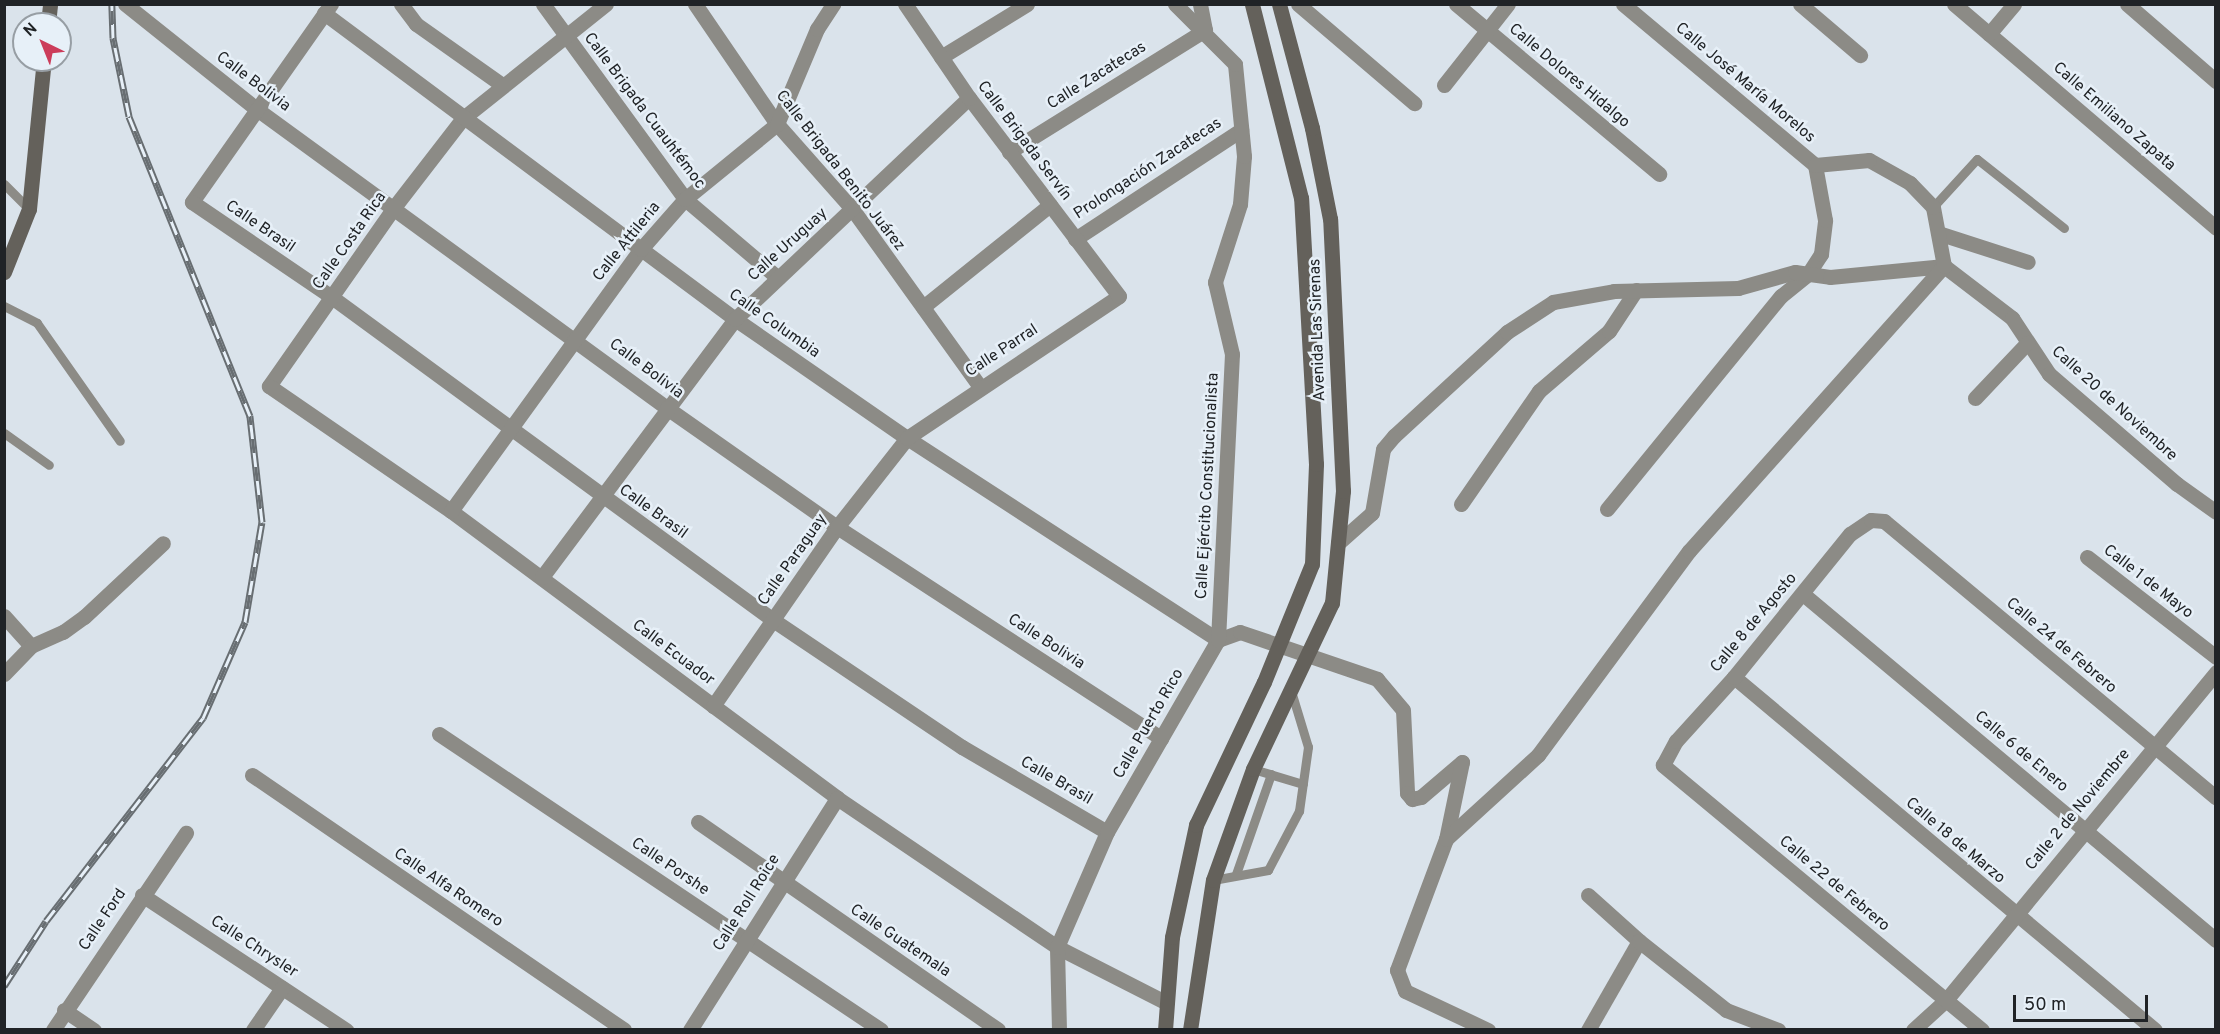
<!DOCTYPE html>
<meta charset="utf-8">
<style>
body{margin:0}
#map{position:relative;width:2220px;height:1034px;overflow:hidden;background:#dae3eb;font-family:Overpass,sans-serif}
div>[style]{position:absolute}
[style*='--x']{left:calc(var(--x)*1px);top:calc(var(--y)*1px);width:calc(var(--w)*1px);rotate:calc(var(--a)*1deg)}
.service>*{height:9px;margin:-4.5px;padding:0 4.5px;transform-origin:4.5px;border-radius:4.5px;background:#8c8b86}
.minor>*{height:15px;margin:-7.5px;padding:0 7.5px;transform-origin:7.5px;border-radius:7.5px;background:#8c8b86}
.secondary>*{height:15px;margin:-7.5px;padding:0 7.5px;transform-origin:7.5px;border-radius:7.5px;background:#64615b}
.rail>*{height:7px;margin-top:-3.5px;transform-origin:0;background:repeating-linear-gradient(90deg,#e7f0f8 0 14px,#686e72 0 28px);box-sizing:border-box;border-block:2px solid #686e72}
span{translate:-50% -50%;white-space:nowrap;text-align:center;line-height:1.15;-webkit-text-stroke:5px #e7f0f8;paint-order:stroke}
.street-label{font-size:16px;color:#202326}
.frame{position:absolute;inset:0;border:6px solid #202326;pointer-events:none}
.north{position:absolute;left:12px;top:12px;width:60px;height:60px;box-sizing:border-box;background:#e7f0f8;border:2px solid #979ea4;border-radius:50%;rotate:317deg;font-size:16px;font-weight:700;line-height:24px;text-align:center;color:#202326}
.north::after{content:'';display:block;margin:auto;width:21px;height:27px;background:#cc3c5a;clip-path:polygon(50% 0,100% 100%,50% 72%,0 100%)}
.scale{position:absolute;left:2013px;top:995px;width:135px;height:27px;box-sizing:border-box;border:3px solid #202326;border-top:0;padding-left:8px;font-size:18px;line-height:21px;white-space:nowrap;color:#202326;-webkit-text-stroke:4px #e7f0f8;paint-order:stroke}
</style>
<div id="map">
<div class="service">
<i style="--x:4;--y:184;--w:35;--a:45"></i>
<i style="--x:1933;--y:207;--w:65;--a:-47.5"></i>
<i style="--x:1977;--y:159;--w:111;--a:38.4"></i>
<i style="--x:4;--y:306;--w:37;--a:27"></i>
<i style="--x:37;--y:323;--w:144;--a:54.9"></i>
<i style="--x:4;--y:433;--w:55;--a:35.4"></i>
<i style="--x:1253;--y:769;--w:52;--a:16.7"></i>
<i style="--x:1236;--y:874;--w:106;--a:-70.7"></i>
<i style="--x:1213;--y:880;--w:56;--a:-10.3"></i>
<i style="--x:1268;--y:870;--w:67;--a:-62.3"></i>
<i style="--x:1299;--y:811;--w:65;--a:-82"></i>
<i style="--x:1308;--y:747;--w:59;--a:-106.9"></i>
</div>
<div class="minor">
<i style="--x:125;--y:4;--w:170;--a:38.6"></i>
<i style="--x:258;--y:110;--w:506;--a:36.08"></i>
<i style="--x:667;--y:408;--w:208;--a:35"></i>
<i style="--x:837;--y:527;--w:387;--a:33.1"></i>
<i style="--x:331;--y:4;--w:242;--a:125.1"></i>
<i style="--x:192;--y:202;--w:171;--a:34.2"></i>
<i style="--x:333;--y:298;--w:545;--a:36.2"></i>
<i style="--x:773;--y:620;--w:228;--a:33.9"></i>
<i style="--x:962;--y:747;--w:168;--a:30.4"></i>
<i style="--x:401;--y:4;--w:25;--a:53"></i>
<i style="--x:416;--y:24;--w:105;--a:35.3"></i>
<i style="--x:543;--y:4;--w:241;--a:53.9"></i>
<i style="--x:685;--y:199;--w:122;--a:40.3"></i>
<i style="--x:606;--y:4;--w:183;--a:141.4"></i>
<i style="--x:463;--y:118;--w:111;--a:127.7"></i>
<i style="--x:395;--y:206;--w:220;--a:125"></i>
<i style="--x:269;--y:386;--w:221;--a:34.5"></i>
<i style="--x:451;--y:511;--w:481;--a:36.6"></i>
<i style="--x:837;--y:798;--w:266;--a:34.1"></i>
<i style="--x:1057;--y:947;--w:123;--a:27"></i>
<i style="--x:695;--y:4;--w:145;--a:55.7"></i>
<i style="--x:777;--y:124;--w:115;--a:48.5"></i>
<i style="--x:853;--y:210;--w:218;--a:54.3"></i>
<i style="--x:1298;--y:4;--w:153;--a:40.5"></i>
<i style="--x:1456;--y:4;--w:265;--a:39.9"></i>
<i style="--x:1623;--y:4;--w:251;--a:40"></i>
<i style="--x:1800;--y:4;--w:79;--a:40.4"></i>
<i style="--x:1954;--y:4;--w:345;--a:40.5"></i>
<i style="--x:2127;--y:4;--w:118;--a:40.9"></i>
<i style="--x:324;--y:13;--w:512;--a:36.67"></i>
<i style="--x:735;--y:319;--w:209;--a:34.7"></i>
<i style="--x:907;--y:438;--w:371;--a:33"></i>
<i style="--x:1989;--y:34;--w:39;--a:-50"></i>
<i style="--x:941;--y:57;--w:101;--a:-31.6"></i>
<i style="--x:1444;--y:85;--w:103;--a:-51.7"></i>
<i style="--x:1009;--y:152;--w:231;--a:-31.9"></i>
<i style="--x:1205;--y:30;--w:26;--a:-101"></i>
<i style="--x:1941;--y:234;--w:91;--a:17.8"></i>
<i style="--x:1075;--y:239;--w:199;--a:-33.3"></i>
<i style="--x:1944;--y:266;--w:86;--a:37.4"></i>
<i style="--x:2012;--y:318;--w:67;--a:56.5"></i>
<i style="--x:2049;--y:374;--w:169;--a:40.7"></i>
<i style="--x:2177;--y:484;--w:48;--a:35.7"></i>
<i style="--x:923;--y:307;--w:163;--a:-38.8"></i>
<i style="--x:1975;--y:398;--w:76;--a:-46.6"></i>
<i style="--x:1461;--y:504;--w:137;--a:-55.4"></i>
<i style="--x:1539;--y:391;--w:92;--a:-40.6"></i>
<i style="--x:1609;--y:331;--w:49;--a:-56.6"></i>
<i style="--x:1607;--y:509;--w:275;--a:-50.8"></i>
<i style="--x:1781;--y:296;--w:35;--a:-39"></i>
<i style="--x:1808;--y:274;--w:24;--a:-57"></i>
<i style="--x:1821;--y:254;--w:34;--a:-83"></i>
<i style="--x:1825;--y:220;--w:56;--a:-100.3"></i>
<i style="--x:451;--y:511;--w:324;--a:-54.1"></i>
<i style="--x:641;--y:249;--w:67;--a:-48.7"></i>
<i style="--x:685;--y:199;--w:119;--a:-39.2"></i>
<i style="--x:777;--y:124;--w:103;--a:-67.2"></i>
<i style="--x:817;--y:29;--w:30;--a:-57"></i>
<i style="--x:1338;--y:543;--w:45;--a:-41.4"></i>
<i style="--x:1372;--y:513;--w:65;--a:-80.2"></i>
<i style="--x:1383;--y:449;--w:17;--a:-50"></i>
<i style="--x:1394;--y:436;--w:154;--a:-42.6"></i>
<i style="--x:1507;--y:332;--w:55;--a:-33.1"></i>
<i style="--x:1553;--y:302;--w:62;--a:-10.2"></i>
<i style="--x:1614;--y:291;--w:124;--a:-1.4"></i>
<i style="--x:1738;--y:288;--w:59;--a:-15.7"></i>
<i style="--x:1795;--y:272;--w:35;--a:8"></i>
<i style="--x:1830;--y:277;--w:115;--a:-5.5"></i>
<i style="--x:2087;--y:557;--w:163;--a:37.8"></i>
<i style="--x:542;--y:577;--w:322;--a:-53.2"></i>
<i style="--x:735;--y:319;--w:322;--a:-43.4"></i>
<i style="--x:1803;--y:594;--w:539;--a:39.96"></i>
<i style="--x:4;--y:616;--w:40;--a:48"></i>
<i style="--x:1218;--y:640;--w:23;--a:-20"></i>
<i style="--x:1240;--y:632;--w:145;--a:18.9"></i>
<i style="--x:1377;--y:679;--w:40;--a:50"></i>
<i style="--x:1403;--y:710;--w:83;--a:87.2"></i>
<i style="--x:1407;--y:793;--w:8;--a:50"></i>
<i style="--x:1412;--y:799;--w:9;--a:-13"></i>
<i style="--x:1421;--y:797;--w:54;--a:-40.5"></i>
<i style="--x:1462;--y:762;--w:79;--a:101.7"></i>
<i style="--x:1446;--y:839;--w:140;--a:110.5"></i>
<i style="--x:1397;--y:970;--w:22;--a:69"></i>
<i style="--x:1405;--y:991;--w:92;--a:25.2"></i>
<i style="--x:4;--y:674;--w:39;--a:-46"></i>
<i style="--x:31;--y:646;--w:35;--a:-24"></i>
<i style="--x:63;--y:632;--w:26;--a:-36"></i>
<i style="--x:84;--y:617;--w:108;--a:-43.1"></i>
<i style="--x:1734;--y:677;--w:549;--a:39.98"></i>
<i style="--x:713;--y:706;--w:218;--a:-55.3"></i>
<i style="--x:837;--y:527;--w:113;--a:-51.8"></i>
<i style="--x:907;--y:438;--w:255;--a:-33.8"></i>
<i style="--x:1119;--y:296;--w:248;--a:-127.1"></i>
<i style="--x:969;--y:98;--w:114;--a:-124.2"></i>
<i style="--x:439;--y:734;--w:532;--a:33.81"></i>
<i style="--x:252;--y:775;--w:451;--a:34.4"></i>
<i style="--x:698;--y:822;--w:365;--a:34.7"></i>
<i style="--x:1446;--y:839;--w:125;--a:-42.4"></i>
<i style="--x:1538;--y:755;--w:254;--a:-53.5"></i>
<i style="--x:1689;--y:551;--w:382;--a:-48.2"></i>
<i style="--x:1944;--y:266;--w:60;--a:-100.6"></i>
<i style="--x:1933;--y:207;--w:33;--a:-134"></i>
<i style="--x:1910;--y:183;--w:47;--a:-150.7"></i>
<i style="--x:1869;--y:160;--w:54;--a:174.7"></i>
<i style="--x:142;--y:895;--w:245;--a:33.5"></i>
<i style="--x:1588;--y:895;--w:69;--a:42"></i>
<i style="--x:1639;--y:941;--w:103;--a:119.8"></i>
<i style="--x:1639;--y:941;--w:111;--a:38.4"></i>
<i style="--x:1726;--y:1010;--w:56;--a:21"></i>
<i style="--x:64;--y:1010;--w:36;--a:34"></i>
<i style="--x:53;--y:1030;--w:238;--a:-56"></i>
<i style="--x:253;--y:1030;--w:51;--a:-55.4"></i>
<i style="--x:690;--y:1030;--w:275;--a:-57.6"></i>
<i style="--x:1059;--y:1030;--w:83;--a:-91.4"></i>
<i style="--x:1057;--y:947;--w:125;--a:-66.5"></i>
<i style="--x:1107;--y:832;--w:222;--a:-60"></i>
<i style="--x:1218;--y:640;--w:286;--a:-87.2"></i>
<i style="--x:1232;--y:354;--w:74;--a:-103.3"></i>
<i style="--x:1215;--y:282;--w:82;--a:-72.2"></i>
<i style="--x:1240;--y:204;--w:48;--a:-85.2"></i>
<i style="--x:1244;--y:156;--w:92;--a:-95.6"></i>
<i style="--x:1235;--y:64;--w:85;--a:-135"></i>
<i style="--x:1913;--y:1030;--w:45;--a:-42.3"></i>
<i style="--x:1946;--y:1000;--w:425;--a:-50.5"></i>
<i style="--x:1982;--y:1030;--w:415;--a:-140.3"></i>
<i style="--x:1663;--y:765;--w:27;--a:-62"></i>
<i style="--x:1676;--y:741;--w:86;--a:-47.8"></i>
<i style="--x:1734;--y:677;--w:184;--a:-51"></i>
<i style="--x:1850;--y:534;--w:25;--a:-34"></i>
<i style="--x:1871;--y:520;--w:13;--a:4"></i>
<i style="--x:1884;--y:521;--w:432;--a:39.8"></i>
</div>
<div class="secondary">
<i style="--x:48;--y:24;--w:20;--a:-84"></i>
<i style="--x:4;--y:272;--w:68;--a:-68.4"></i>
<i style="--x:29;--y:209;--w:150;--a:-84.3"></i>
<i style="--x:1165;--y:1030;--w:93;--a:-85.7"></i>
<i style="--x:1172;--y:937;--w:115;--a:-77.9"></i>
<i style="--x:1196;--y:825;--w:158;--a:-64.6"></i>
<i style="--x:1264;--y:682;--w:127;--a:-67.9"></i>
<i style="--x:1312;--y:564;--w:100;--a:-87.7"></i>
<i style="--x:1316;--y:464;--w:266;--a:-93.2"></i>
<i style="--x:1301;--y:198;--w:200;--a:-104.2"></i>
<i style="--x:1190;--y:1030;--w:152;--a:-81.3"></i>
<i style="--x:1213;--y:880;--w:118;--a:-70.2"></i>
<i style="--x:1253;--y:769;--w:184;--a:-64.6"></i>
<i style="--x:1332;--y:603;--w:113;--a:-84.4"></i>
<i style="--x:1343;--y:491;--w:272;--a:-92.7"></i>
<i style="--x:1330;--y:219;--w:93;--a:-101.2"></i>
<i style="--x:1312;--y:128;--w:128;--a:-104.9"></i>
</div>
<div class="rail">
<i style="--x:4;--y:986;--w:77;--a:-57.1"></i>
<i style="--x:46;--y:921;--w:257;--a:-52.3"></i>
<i style="--x:203;--y:718;--w:105;--a:-66.4"></i>
<i style="--x:245;--y:622;--w:101;--a:-80.4"></i>
<i style="--x:262;--y:522;--w:107;--a:-96.5"></i>
<i style="--x:250;--y:416;--w:323;--a:-112"></i>
<i style="--x:129;--y:116;--w:80;--a:-101.6"></i>
<i style="--x:113;--y:38;--w:34;--a:-92"></i>
</div>
<div class="street-label">
<span style="left:1097px;top:76px;rotate:-32deg">Calle Zacatecas</span>
<span style="left:1569px;top:76px;rotate:40deg">Calle Dolores Hidalgo</span>
<span style="left:253px;top:82px;rotate:37deg">Calle Bolivia</span>
<span style="left:1745px;top:83px;rotate:40deg">Calle José María Morelos</span>
<span style="left:644px;top:111px;rotate:53deg">Calle Brigada Cuauhtémoc</span>
<span style="left:2114px;top:117px;rotate:41deg">Calle Emiliano Zapata</span>
<span style="left:1024px;top:141px;rotate:53deg">Calle Brigada Servín</span>
<span style="left:1148px;top:169px;rotate:-33deg">Prolongación Zacatecas</span>
<span style="left:840px;top:171px;rotate:52deg">Calle Brigada Benito Juárez</span>
<span style="left:260px;top:227px;rotate:34deg">Calle Brasil</span>
<span style="left:350px;top:241px;rotate:-55deg">Calle Costa Rica</span>
<span style="left:627px;top:242px;rotate:-51deg">Calle Attileria</span>
<span style="left:788px;top:245px;rotate:-42deg">Calle Uruguay</span>
<span style="left:774px;top:324px;rotate:35deg">Calle Columbia</span>
<span style="left:1318px;top:330px;rotate:-92deg">Avenida Las Sirenas</span>
<span style="left:1002px;top:351px;rotate:-33deg">Calle Parral</span>
<span style="left:646px;top:369px;rotate:37deg">Calle Bolivia</span>
<span style="left:2114px;top:404px;rotate:42deg">Calle 20 de Noviembre</span>
<span style="left:1208px;top:486px;rotate:-87deg">Calle Ejército Constitucionalista</span>
<span style="left:653px;top:512px;rotate:36deg">Calle Brasil</span>
<span style="left:793px;top:560px;rotate:-55deg">Calle Paraguay</span>
<span style="left:2148px;top:582px;rotate:38deg">Calle 1 de Mayo</span>
<span style="left:1754px;top:623px;rotate:-50deg">Calle 8 de Agosto</span>
<span style="left:1046px;top:642px;rotate:33deg">Calle Bolivia</span>
<span style="left:2061px;top:646px;rotate:40deg">Calle 24 de Febrero</span>
<span style="left:673px;top:653px;rotate:37deg">Calle Ecuador</span>
<span style="left:1149px;top:724px;rotate:-60deg">Calle Puerto Rico</span>
<span style="left:2021px;top:752px;rotate:40deg">Calle 6 de Enero</span>
<span style="left:1056px;top:781px;rotate:30deg">Calle Brasil</span>
<span style="left:2078px;top:810px;rotate:-50deg">Calle 2 de Noviembre</span>
<span style="left:1955px;top:841px;rotate:40deg">Calle 18 de Marzo</span>
<span style="left:670px;top:867px;rotate:34deg">Calle Porshe</span>
<span style="left:1834px;top:884px;rotate:40deg">Calle 22 de Febrero</span>
<span style="left:448px;top:888px;rotate:34deg">Calle Alfa Romero</span>
<span style="left:747px;top:903px;rotate:-58deg">Calle Roll Roice</span>
<span style="left:103px;top:920px;rotate:-56deg">Calle Ford</span>
<span style="left:900px;top:941px;rotate:34deg">Calle Guatemala</span>
<span style="left:254px;top:947px;rotate:33deg">Calle Chrysler</span>
</div>
<div class="frame"></div>
<div class="north">N</div>
<div class="scale">50 m</div>
</div>
